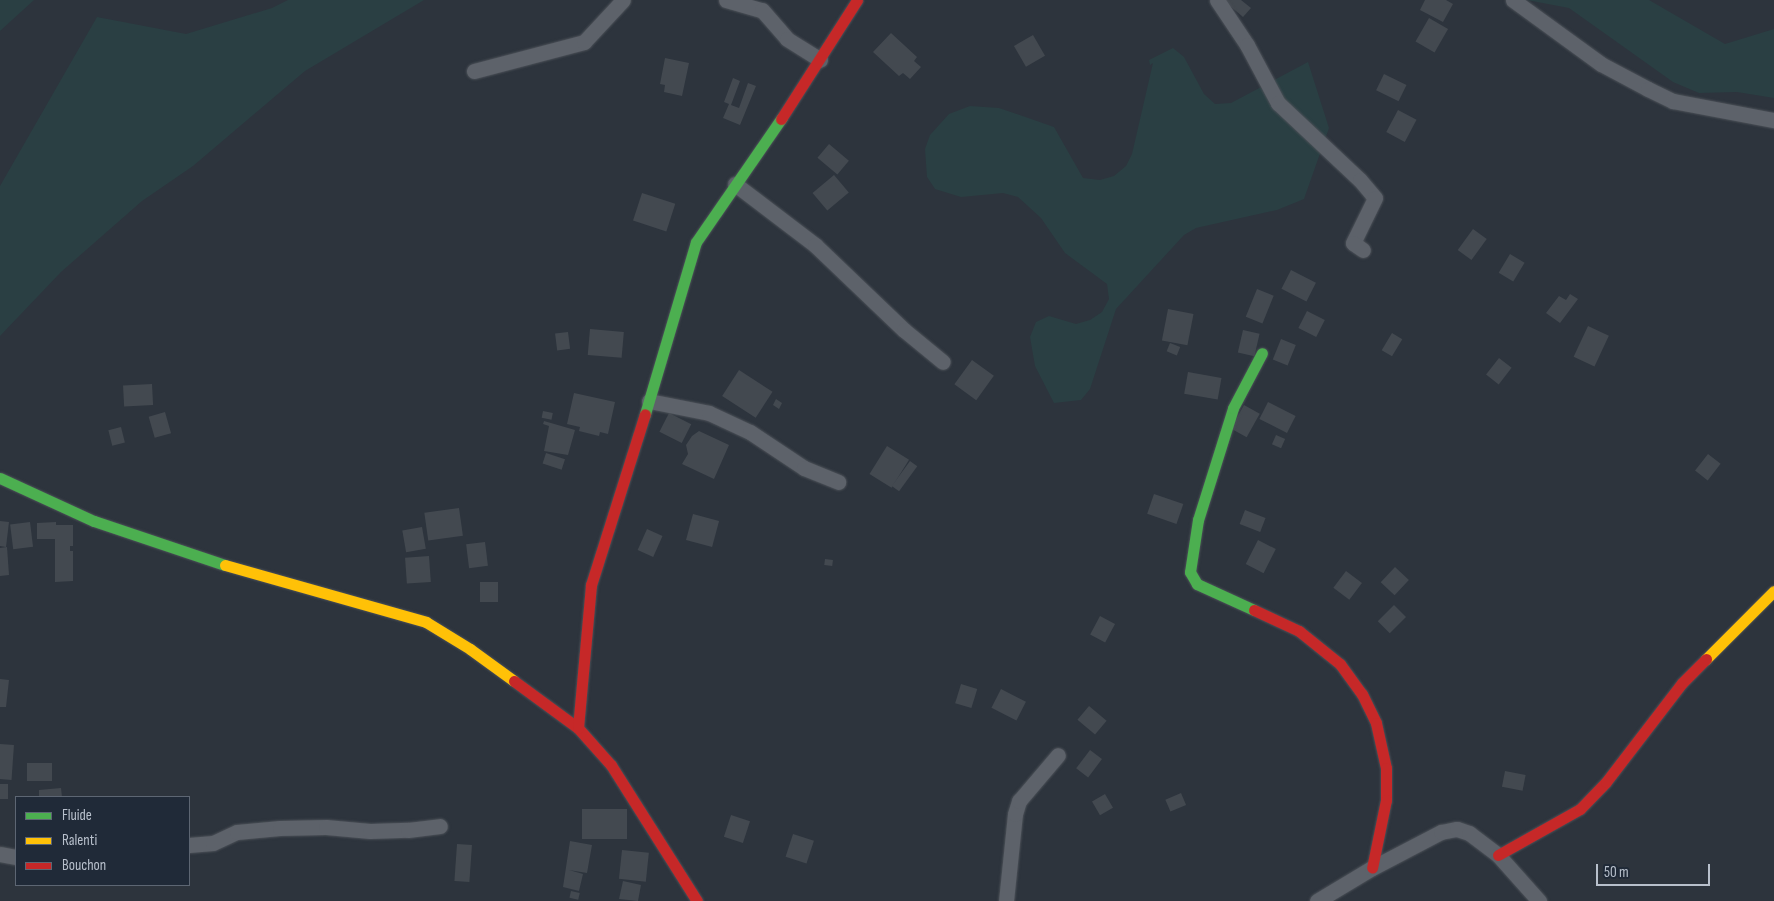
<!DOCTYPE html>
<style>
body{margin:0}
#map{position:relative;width:1774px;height:901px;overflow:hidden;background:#2d343d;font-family:"Sofia Sans Condensed",sans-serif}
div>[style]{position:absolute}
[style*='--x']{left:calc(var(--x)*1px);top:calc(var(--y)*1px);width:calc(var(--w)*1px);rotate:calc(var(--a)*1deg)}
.green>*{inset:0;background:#2a3f43}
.building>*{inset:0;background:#434950;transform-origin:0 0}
.roads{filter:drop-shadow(0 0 1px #4b5057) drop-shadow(0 0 1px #4b5057)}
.street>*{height:15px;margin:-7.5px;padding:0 7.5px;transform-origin:7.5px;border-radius:7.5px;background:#5d626a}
.fast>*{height:11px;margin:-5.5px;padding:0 5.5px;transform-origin:5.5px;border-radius:5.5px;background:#4caf50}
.slow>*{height:11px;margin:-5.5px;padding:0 5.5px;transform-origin:5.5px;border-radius:5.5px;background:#ffc107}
.jam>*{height:11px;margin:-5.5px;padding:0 5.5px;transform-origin:5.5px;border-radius:5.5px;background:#c62828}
span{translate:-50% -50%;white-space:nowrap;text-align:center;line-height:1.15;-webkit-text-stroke:4px #202a38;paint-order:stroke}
.legend{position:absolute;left:15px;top:796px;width:175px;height:90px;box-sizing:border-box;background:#202a38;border:1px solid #5d6673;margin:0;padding:6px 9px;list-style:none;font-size:15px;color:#b8c0cc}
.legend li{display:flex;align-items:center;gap:10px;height:25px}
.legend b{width:25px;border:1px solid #5d6673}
.scale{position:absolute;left:1596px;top:864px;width:114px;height:22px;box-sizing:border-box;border:2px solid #b8c0cc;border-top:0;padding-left:6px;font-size:15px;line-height:18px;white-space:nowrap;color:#b8c0cc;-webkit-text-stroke:4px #202a38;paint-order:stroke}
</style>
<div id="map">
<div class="green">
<i style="clip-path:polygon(0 0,34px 0,0 31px)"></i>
<i style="clip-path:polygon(288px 0,424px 0,305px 71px,193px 166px,142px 201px,61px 272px,0 336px,0 186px,97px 17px,186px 34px,272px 8px)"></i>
<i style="clip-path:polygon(1527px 0,1649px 0,1725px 44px,1774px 29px,1774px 98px,1737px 92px,1699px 93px,1673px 82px,1569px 8px)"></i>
<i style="clip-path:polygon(1173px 48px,1184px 57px,1204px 94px,1215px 104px,1231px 103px,1308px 62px,1329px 128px,1304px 199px,1277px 210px,1196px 228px,1184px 235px,1116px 309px,1090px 389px,1081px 400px,1054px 403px,1035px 366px,1030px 337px,1036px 322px,1049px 316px,1076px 324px,1090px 320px,1102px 312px,1109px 299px,1107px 284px,1065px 253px,1041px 218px,1018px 197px,1003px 193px,961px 197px,935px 189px,927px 177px,925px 149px,930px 135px,949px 114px,970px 106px,999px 108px,1054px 127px,1083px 178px,1100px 180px,1114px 176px,1126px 166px,1132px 154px,1153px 63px,1150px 65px,1149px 60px)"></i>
</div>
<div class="building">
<i style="clip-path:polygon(1223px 0,1241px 0,1251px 8px,1243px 17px)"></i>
<i style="clip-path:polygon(1425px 0,1446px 0,1453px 4px,1443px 22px,1420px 10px)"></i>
<i style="left:1429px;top:18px;width:22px;height:27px;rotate:30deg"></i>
<i style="clip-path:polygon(891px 33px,917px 57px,914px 61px,921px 67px,910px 79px,903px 73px,899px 76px,873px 52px)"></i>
<i style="left:1033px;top:35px;width:24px;height:22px;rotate:60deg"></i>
<i style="clip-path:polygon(665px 58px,689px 63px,682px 96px,664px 92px,665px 85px,660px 84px)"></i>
<i style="left:1384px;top:74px;width:25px;height:18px;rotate:26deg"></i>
<i style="clip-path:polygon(733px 78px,740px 81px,731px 105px,739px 108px,748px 83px,756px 86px,740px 125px,723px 118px,729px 104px,724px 102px)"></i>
<i style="left:1398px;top:110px;width:21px;height:25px;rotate:28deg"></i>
<i style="left:829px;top:144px;width:26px;height:18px;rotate:40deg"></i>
<i style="left:834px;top:175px;width:23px;height:28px;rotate:50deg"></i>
<i style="left:642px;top:193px;width:35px;height:29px;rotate:18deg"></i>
<i style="left:1473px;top:229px;width:17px;height:26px;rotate:36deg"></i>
<i style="left:1510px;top:254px;width:17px;height:22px;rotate:31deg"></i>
<i style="left:1291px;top:270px;width:28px;height:21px;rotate:27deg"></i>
<i style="left:1257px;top:289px;width:18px;height:30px;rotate:22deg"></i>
<i style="clip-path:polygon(1570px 294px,1578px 299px,1560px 323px,1546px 313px,1559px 296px,1566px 300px)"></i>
<i style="left:1168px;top:309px;width:26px;height:32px;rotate:11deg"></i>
<i style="left:1307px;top:311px;width:20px;height:19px;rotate:27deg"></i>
<i style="left:1588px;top:326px;width:23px;height:34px;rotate:25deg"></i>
<i style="left:590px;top:329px;width:34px;height:26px;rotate:5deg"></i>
<i style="left:1243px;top:330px;width:17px;height:23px;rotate:13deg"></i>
<i style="left:568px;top:332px;width:17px;height:13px;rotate:83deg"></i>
<i style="left:1392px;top:333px;width:12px;height:20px;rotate:31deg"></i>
<i style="left:1281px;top:339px;width:16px;height:22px;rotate:22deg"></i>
<i style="left:1170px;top:343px;width:11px;height:9px;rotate:22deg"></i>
<i style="left:1499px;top:358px;width:16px;height:21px;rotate:38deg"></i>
<i style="left:972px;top:360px;width:27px;height:30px;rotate:36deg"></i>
<i style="left:739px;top:370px;width:40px;height:31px;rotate:33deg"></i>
<i style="left:1188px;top:372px;width:34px;height:22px;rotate:10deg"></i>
<i style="left:152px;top:384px;width:21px;height:29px;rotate:87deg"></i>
<i style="clip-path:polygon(574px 393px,615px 402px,608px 434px,600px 432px,599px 436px,579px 431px,580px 427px,567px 424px)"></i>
<i style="clip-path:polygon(776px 399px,782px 403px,779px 409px,773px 405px)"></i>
<i style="left:1268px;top:402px;width:31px;height:19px;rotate:27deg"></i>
<i style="left:1244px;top:405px;width:18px;height:27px;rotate:29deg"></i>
<i style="left:543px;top:411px;width:10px;height:7px;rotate:11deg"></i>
<i style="left:165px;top:412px;width:22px;height:17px;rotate:74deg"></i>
<i style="left:669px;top:413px;width:25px;height:21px;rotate:27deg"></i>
<i style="clip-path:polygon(544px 421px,575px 430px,568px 455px,544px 451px,549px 426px,543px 424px)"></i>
<i style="left:121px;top:427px;width:16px;height:13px;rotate:76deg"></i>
<i style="clip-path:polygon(699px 431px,729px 445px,714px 479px,682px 464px,688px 454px,686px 445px,692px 436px)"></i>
<i style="left:1276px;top:435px;width:10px;height:10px;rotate:24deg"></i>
<i style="left:887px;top:446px;width:26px;height:33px;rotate:32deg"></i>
<i style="left:546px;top:453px;width:20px;height:11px;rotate:18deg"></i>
<i style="left:1708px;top:454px;width:16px;height:21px;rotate:38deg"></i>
<i style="left:910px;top:461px;width:9px;height:31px;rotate:36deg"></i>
<i style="left:1154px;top:494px;width:31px;height:21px;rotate:19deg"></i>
<i style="left:459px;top:508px;width:28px;height:35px;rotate:82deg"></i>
<i style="left:1245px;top:510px;width:22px;height:15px;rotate:21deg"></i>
<i style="left:693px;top:514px;width:27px;height:27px;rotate:15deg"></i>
<i style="clip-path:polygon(0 521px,9px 522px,6px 547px,0 546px)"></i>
<i style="left:30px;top:522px;width:25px;height:20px;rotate:83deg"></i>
<i style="clip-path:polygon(56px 522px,56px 525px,73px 525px,73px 546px,70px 546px,70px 551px,73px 551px,73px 581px,55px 582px,55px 539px,37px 539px,37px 523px)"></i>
<i style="left:422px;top:527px;width:22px;height:20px;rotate:80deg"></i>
<i style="left:647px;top:529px;width:17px;height:23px;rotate:24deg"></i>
<i style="left:1258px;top:540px;width:20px;height:27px;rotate:27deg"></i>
<i style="left:485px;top:542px;width:24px;height:19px;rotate:83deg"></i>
<i style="clip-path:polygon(7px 547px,9px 575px,0 576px,0 548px)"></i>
<i style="left:429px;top:556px;width:26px;height:24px;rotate:86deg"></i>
<i style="left:825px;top:559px;width:8px;height:6px;rotate:7deg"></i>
<i style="left:1395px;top:567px;width:19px;height:21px;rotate:43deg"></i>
<i style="left:1346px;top:571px;width:20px;height:21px;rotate:37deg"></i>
<i style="left:480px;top:582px;width:18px;height:20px"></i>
<i style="left:1394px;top:605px;width:17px;height:23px;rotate:45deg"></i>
<i style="left:1100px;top:616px;width:17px;height:21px;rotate:28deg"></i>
<i style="clip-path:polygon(0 679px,9px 680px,6px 707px,0 707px)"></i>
<i style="left:961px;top:684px;width:17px;height:20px;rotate:17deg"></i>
<i style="left:1001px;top:689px;width:28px;height:21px;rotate:27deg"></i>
<i style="left:1089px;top:706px;width:23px;height:18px;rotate:40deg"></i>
<i style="left:0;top:744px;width:14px;height:35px;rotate:4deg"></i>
<i style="left:1090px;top:750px;width:15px;height:23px;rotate:37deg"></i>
<i style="left:27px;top:763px;width:25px;height:18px"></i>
<i style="left:1505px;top:771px;width:21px;height:16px;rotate:11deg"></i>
<i style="left:0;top:784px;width:8px;height:15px"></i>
<i style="clip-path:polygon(61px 788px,62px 797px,39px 797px,39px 790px)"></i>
<i style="left:1181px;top:793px;width:13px;height:17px;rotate:67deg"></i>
<i style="left:1105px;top:794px;width:16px;height:15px;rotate:60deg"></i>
<i style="left:582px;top:809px;width:45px;height:30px"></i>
<i style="left:731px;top:815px;width:20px;height:23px;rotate:18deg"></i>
<i style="left:793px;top:834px;width:22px;height:24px;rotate:18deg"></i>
<i style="clip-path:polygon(570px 841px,592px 845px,587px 873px,569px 870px,583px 874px,579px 891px,563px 887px)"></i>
<i style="left:457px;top:844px;width:15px;height:37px;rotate:4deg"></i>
<i style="left:622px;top:850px;width:27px;height:29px;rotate:6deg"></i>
<i style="clip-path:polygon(623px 881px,641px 885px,638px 901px,619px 899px)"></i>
<i style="left:571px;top:891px;width:9px;height:7px;rotate:13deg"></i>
</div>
<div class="roads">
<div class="street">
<i style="--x:726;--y:0;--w:37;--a:16"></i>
<i style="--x:762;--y:10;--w:38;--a:49"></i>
<i style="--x:787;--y:39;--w:39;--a:32"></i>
<i style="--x:1217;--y:0;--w:54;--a:56.3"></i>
<i style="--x:1247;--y:45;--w:66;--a:61.9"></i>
<i style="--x:1278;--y:103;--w:112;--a:43.2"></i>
<i style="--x:1360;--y:180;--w:23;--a:50"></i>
<i style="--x:1375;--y:198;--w:50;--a:116.1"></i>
<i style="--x:1353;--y:243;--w:12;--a:35"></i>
<i style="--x:1513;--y:0;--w:109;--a:36"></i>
<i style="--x:1601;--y:64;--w:53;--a:28"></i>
<i style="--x:1648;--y:89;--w:28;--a:26"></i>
<i style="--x:1673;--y:101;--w:103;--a:10.7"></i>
<i style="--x:474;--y:71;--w:114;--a:-14.8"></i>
<i style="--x:584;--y:42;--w:57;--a:-47.1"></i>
<i style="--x:735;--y:184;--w:101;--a:37.3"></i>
<i style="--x:815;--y:245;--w:123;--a:43.7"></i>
<i style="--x:904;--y:330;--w:50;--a:39.4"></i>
<i style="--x:649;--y:401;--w:61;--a:11.3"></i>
<i style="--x:709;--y:413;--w:45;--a:24.9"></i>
<i style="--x:750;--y:432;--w:65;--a:33.7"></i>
<i style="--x:804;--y:468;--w:37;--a:22"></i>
<i style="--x:189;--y:845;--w:24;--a:-5"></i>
<i style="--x:213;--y:843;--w:26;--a:-25"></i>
<i style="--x:237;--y:832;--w:43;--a:-5.3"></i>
<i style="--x:280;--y:828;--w:46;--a:-1.2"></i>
<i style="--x:326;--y:827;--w:44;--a:5.2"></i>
<i style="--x:370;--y:831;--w:38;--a:-2"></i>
<i style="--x:408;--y:830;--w:32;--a:-7"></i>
<i style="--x:0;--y:854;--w:16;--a:11"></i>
<i style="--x:1006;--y:901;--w:87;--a:-84.1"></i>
<i style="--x:1015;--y:814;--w:14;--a:-73"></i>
<i style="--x:1019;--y:801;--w:60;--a:-49.7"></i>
<i style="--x:1317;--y:901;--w:64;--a:-31"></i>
<i style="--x:1372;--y:868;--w:78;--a:-27.6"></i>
<i style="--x:1441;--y:832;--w:16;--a:-11"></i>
<i style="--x:1457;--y:829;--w:13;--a:18"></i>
<i style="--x:1469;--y:833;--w:36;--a:37"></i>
<i style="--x:1498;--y:855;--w:62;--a:48.3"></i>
</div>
<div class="fast">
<i style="--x:645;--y:414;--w:179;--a:-73.5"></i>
<i style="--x:696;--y:242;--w:150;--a:-55.4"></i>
<i style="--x:0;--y:478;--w:103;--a:24.6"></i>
<i style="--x:94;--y:521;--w:138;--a:18.6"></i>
<i style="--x:1254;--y:610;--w:63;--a:-155.5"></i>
<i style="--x:1197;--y:584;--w:14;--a:-120"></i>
<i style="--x:1190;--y:572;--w:53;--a:-81.3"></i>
<i style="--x:1198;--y:520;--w:117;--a:-72.6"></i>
<i style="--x:1233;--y:408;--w:62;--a:-62.2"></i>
</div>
<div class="slow">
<i style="--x:225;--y:565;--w:209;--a:15.8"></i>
<i style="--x:426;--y:622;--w:52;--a:31.5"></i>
<i style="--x:470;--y:649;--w:54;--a:36"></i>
<i style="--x:1706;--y:659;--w:96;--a:-45"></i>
</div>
<div class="jam">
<i style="--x:781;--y:119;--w:141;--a:-57.4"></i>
<i style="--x:1254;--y:610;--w:50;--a:25"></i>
<i style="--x:1299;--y:631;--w:53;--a:38.8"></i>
<i style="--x:1340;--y:664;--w:37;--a:54"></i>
<i style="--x:1362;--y:694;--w:32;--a:64"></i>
<i style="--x:1376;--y:723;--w:46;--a:77.5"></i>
<i style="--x:1386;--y:768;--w:32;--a:90"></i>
<i style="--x:1386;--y:800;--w:69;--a:101.6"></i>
<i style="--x:514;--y:681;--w:79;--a:36.3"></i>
<i style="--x:578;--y:728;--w:50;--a:48.3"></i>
<i style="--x:611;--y:765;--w:161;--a:57.7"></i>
<i style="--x:578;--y:728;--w:144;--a:-84.8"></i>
<i style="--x:591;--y:585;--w:179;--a:-72.5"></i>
<i style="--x:1498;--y:855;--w:94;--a:-29.3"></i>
<i style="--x:1580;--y:809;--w:37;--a:-46"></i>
<i style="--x:1606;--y:782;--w:125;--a:-52.5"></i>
<i style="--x:1682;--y:683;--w:34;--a:-45"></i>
</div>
</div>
<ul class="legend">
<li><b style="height:6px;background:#4caf50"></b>Fluide</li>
<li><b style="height:6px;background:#ffc107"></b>Ralenti</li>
<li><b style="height:6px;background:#c62828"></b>Bouchon</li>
</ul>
<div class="scale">50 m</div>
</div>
